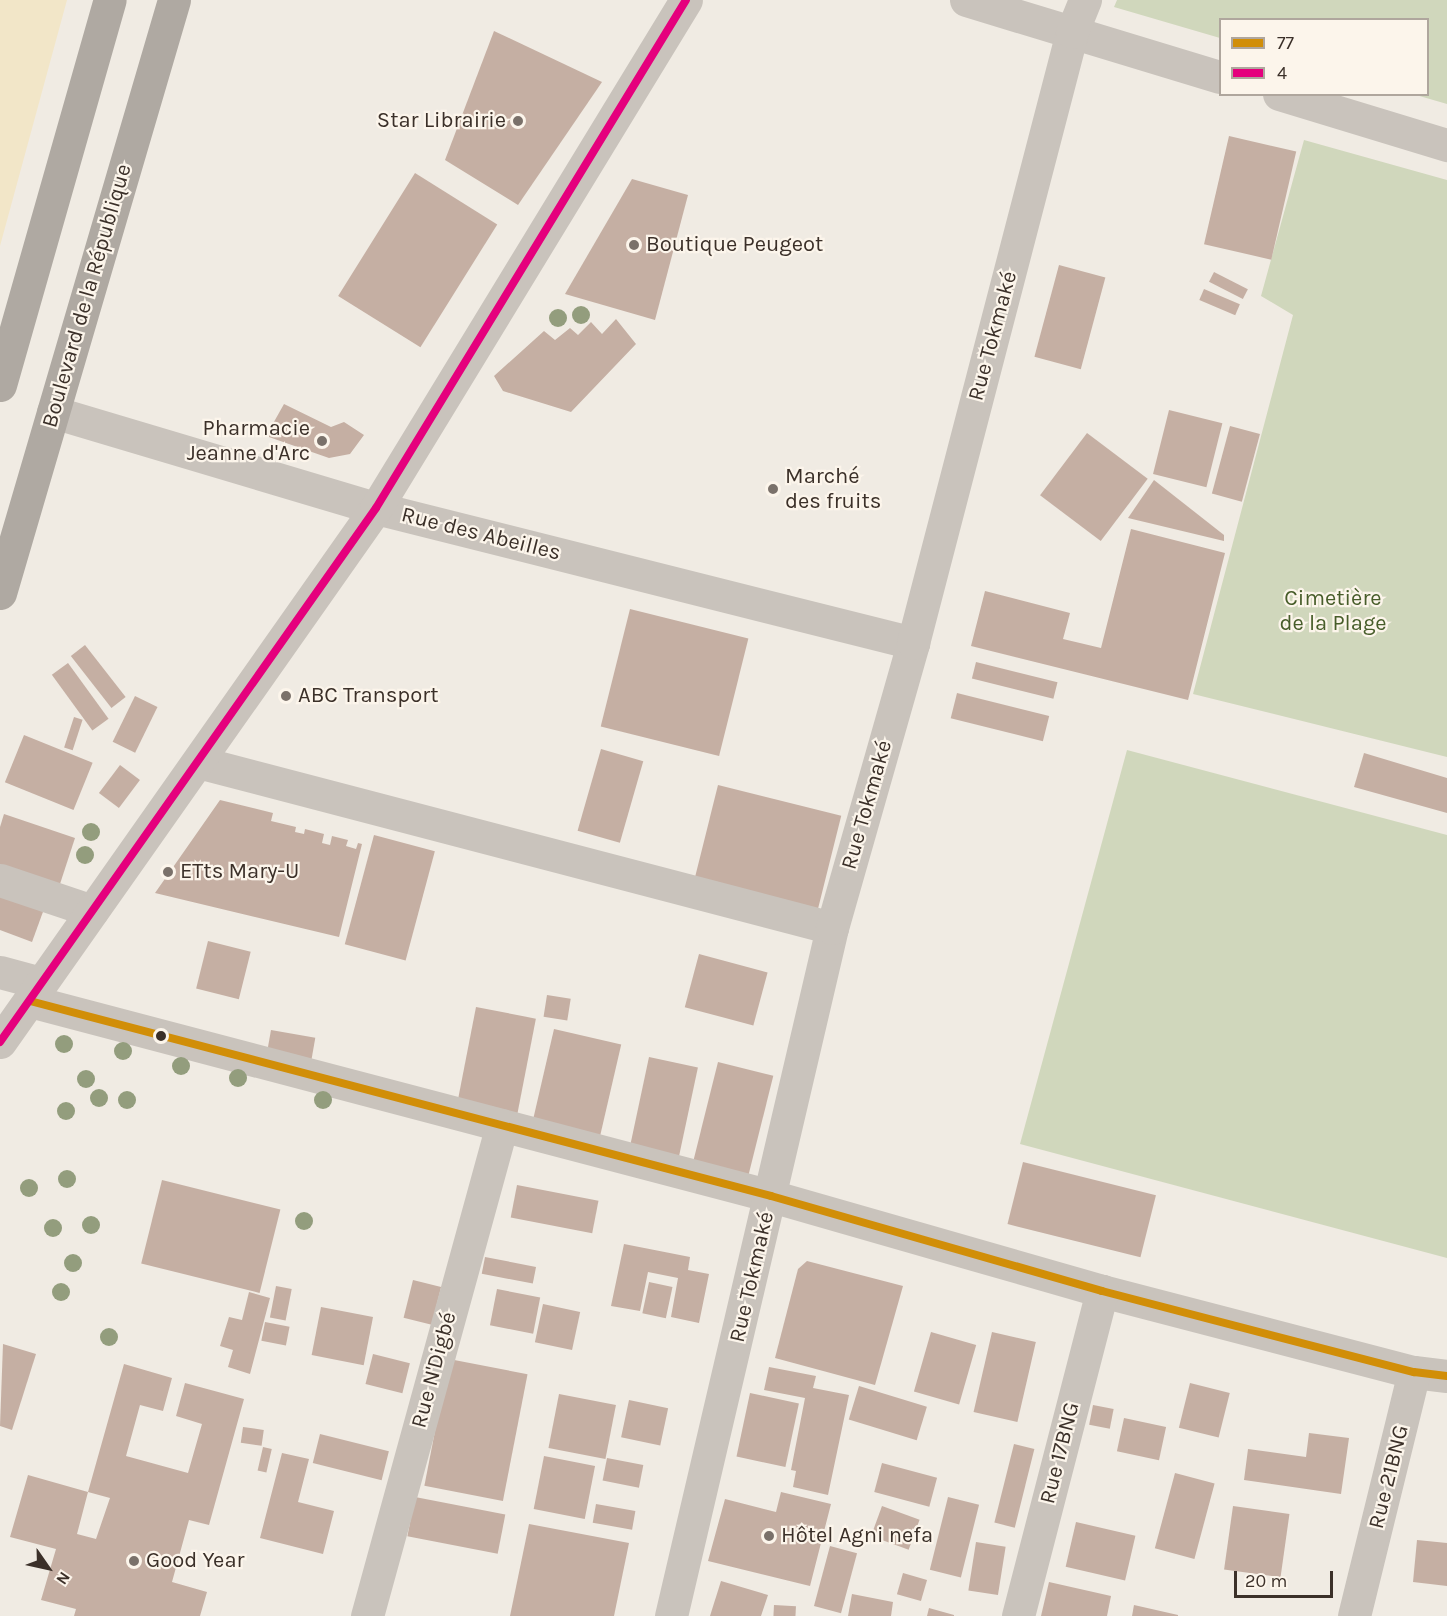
<!DOCTYPE html>
<meta charset="utf-8">
<style>
body{margin:0}
#map{position:relative;width:1447px;height:1616px;overflow:hidden;background:#f0ebe3;font-family:Karla,sans-serif}
div>[style]{position:absolute}
[style*='--x']{left:calc(var(--x)*1px);top:calc(var(--y)*1px);width:calc(var(--w)*1px);rotate:calc(var(--a)*1deg)}
.green>*{inset:0;background:#d0d7bc}
.sand>*{inset:0;background:#f2e6c8}
.building>*{inset:0;background:#c5afa3;transform-origin:0 0}
.minor>*{height:33px;margin:-16.5px;padding:0 16.5px;transform-origin:16.5px;border-radius:16.5px;background:#c9c3bc}
.highway>*{height:33px;margin:-16.5px;padding:0 16.5px;transform-origin:16.5px;border-radius:16.5px;background:#afa9a2}
.bus-1>*{height:8px;margin:-4px;padding:0 4px;transform-origin:4px;border-radius:4px;background:#d18e08}
.bus-2>*{height:8px;margin:-4px;padding:0 4px;transform-origin:4px;border-radius:4px;background:#e5007d}
.trees>*{width:18px;height:18px;margin:-9px;border-radius:50%;background:#939d7d}
.dots>*{width:16px;height:16px;translate:-50% -50%;box-sizing:border-box;border:3px solid #fcf5eb;border-radius:50%}
span{translate:-50% -50%;white-space:nowrap;text-align:center;line-height:1.15;-webkit-text-stroke:4.5px #fcf5eb;paint-order:stroke}
.poi-label{font-size:22px;color:#3b3029}
.right{translate:-100% -50%;text-align:right}
.left{translate:0 -50%;text-align:left}
.street-label{font-size:22px;color:#3b3029}
.park-label{font-size:22px;color:#475d2a}
.legend{position:absolute;left:1219px;top:18px;width:210px;height:78px;box-sizing:border-box;background:#fcf5eb;border:2px solid #afa69d;margin:0;padding:8px 10px;list-style:none;font-size:18px;color:#3b3029}
.legend li{display:flex;align-items:center;gap:12px;height:30px}
.legend b{width:30px;border:2px solid #afa69d}
.north{position:absolute;left:18px;top:1538px;width:60px;height:60px;-webkit-text-stroke:4px #fcf5eb;paint-order:stroke;rotate:124deg;font-size:16px;font-weight:700;line-height:24px;text-align:center;color:#3b3029}
.north::after{content:'';display:block;margin:auto;width:21px;height:27px;background:#3b3029;clip-path:polygon(50% 0,100% 100%,50% 72%,0 100%)}
.scale{position:absolute;left:1234px;top:1571px;width:99px;height:27px;box-sizing:border-box;border:3px solid #3b3029;border-top:0;padding-left:8px;font-size:18px;line-height:21px;white-space:nowrap;color:#3b3029;-webkit-text-stroke:4px #fcf5eb;paint-order:stroke}
</style>
<div id="map">
<div class="green">
<i style="clip-path:polygon(1117px 0,1447px 0,1447px 104px,1416px 95px,1428px 94px,1428px 20px,1220px 20px,1220px 38px,1114px 7px)"></i>
<i style="clip-path:polygon(1304px 140px,1447px 180px,1447px 757px,1193px 694px,1293px 315px,1261px 296px)"></i>
<i style="clip-path:polygon(1127px 750px,1447px 835px,1447px 1258px,1020px 1144px)"></i>
</div>
<div class="sand">
<i style="clip-path:polygon(0 0,67px 0,0 246px)"></i>
</div>
<div class="building">
<i style="clip-path:polygon(494px 31px,602px 82px,518px 205px,445px 160px)"></i>
<i style="left:1229px;top:136px;width:69px;height:111px;rotate:13deg"></i>
<i style="left:415px;top:173px;width:97px;height:145px;rotate:32deg"></i>
<i style="clip-path:polygon(632px 179px,688px 195px,655px 320px,565px 294px)"></i>
<i style="left:1059px;top:265px;width:48px;height:95px;rotate:15deg"></i>
<i style="left:1214px;top:272px;width:38px;height:11px;rotate:27deg"></i>
<i style="left:1204px;top:289px;width:39px;height:12px;rotate:23deg"></i>
<i style="clip-path:polygon(616px 319px,636px 344px,571px 412px,503px 391px,494px 376px,544px 331px,555px 340px,570px 328px,578px 335px,591px 322px,602px 334px)"></i>
<i style="clip-path:polygon(284px 404px,331px 427px,344px 422px,364px 435px,350px 454px,329px 458px,266px 436px)"></i>
<i style="left:1169px;top:410px;width:55px;height:66px;rotate:14deg"></i>
<i style="left:1230px;top:426px;width:31px;height:70px;rotate:15deg"></i>
<i style="left:1087px;top:433px;width:76px;height:78px;rotate:37deg"></i>
<i style="clip-path:polygon(1154px 480px,1224px 535px,1224px 541px,1128px 518px)"></i>
<i style="clip-path:polygon(1131px 529px,1225px 553px,1188px 700px,971px 646px,985px 591px,1070px 613px,1063px 639px,1101px 648px)"></i>
<i style="left:630px;top:609px;width:122px;height:121px;rotate:14deg"></i>
<i style="left:85px;top:645px;width:66px;height:18px;rotate:52deg"></i>
<i style="left:976px;top:662px;width:84px;height:17px;rotate:14deg"></i>
<i style="left:68px;top:663px;width:69px;height:20px;rotate:54deg"></i>
<i style="left:957px;top:693px;width:95px;height:26px;rotate:14deg"></i>
<i style="left:135px;top:696px;width:25px;height:51px;rotate:26deg"></i>
<i style="left:74px;top:717px;width:9px;height:32px;rotate:18deg"></i>
<i style="left:24px;top:735px;width:74px;height:51px;rotate:22deg"></i>
<i style="left:601px;top:749px;width:44px;height:85px;rotate:16deg"></i>
<i style="clip-path:polygon(1364px 753px,1447px 778px,1447px 813px,1354px 787px)"></i>
<i style="left:120px;top:765px;width:25px;height:35px;rotate:37deg"></i>
<i style="left:718px;top:785px;width:127px;height:105px;rotate:14deg"></i>
<i style="clip-path:polygon(220px 800px,273px 813px,271px 821px,296px 827px,295px 832px,304px 834px,305px 829px,324px 834px,322px 843px,330px 845px,332px 836px,348px 840px,346px 846px,356px 849px,358px 843px,362px 844px,339px 937px,155px 893px)"></i>
<i style="clip-path:polygon(4px 814px,75px 838px,59px 887px,0 868px,0 827px)"></i>
<i style="left:374px;top:835px;width:63px;height:113px;rotate:15deg"></i>
<i style="clip-path:polygon(0 893px,44px 909px,32px 942px,0 930px)"></i>
<i style="left:208px;top:941px;width:44px;height:49px;rotate:14deg"></i>
<i style="left:699px;top:954px;width:71px;height:55px;rotate:15deg"></i>
<i style="left:547px;top:995px;width:24px;height:22px;rotate:9deg"></i>
<i style="left:476px;top:1007px;width:61px;height:104px;rotate:11deg"></i>
<i style="left:554px;top:1029px;width:69px;height:94px;rotate:13deg"></i>
<i style="left:271px;top:1030px;width:45px;height:27px;rotate:10deg"></i>
<i style="left:649px;top:1057px;width:50px;height:96px;rotate:12deg"></i>
<i style="left:718px;top:1062px;width:57px;height:107px;rotate:14deg"></i>
<i style="left:1023px;top:1162px;width:137px;height:64px;rotate:14deg"></i>
<i style="left:162px;top:1180px;width:122px;height:86px;rotate:14deg"></i>
<i style="left:517px;top:1185px;width:83px;height:33px;rotate:11deg"></i>
<i style="clip-path:polygon(624px 1244px,690px 1257px,688px 1270px,709px 1274px,699px 1323px,671px 1317px,678px 1278px,648px 1272px,640px 1311px,611px 1306px)"></i>
<i style="left:485px;top:1257px;width:52px;height:17px;rotate:11deg"></i>
<i style="clip-path:polygon(807px 1261px,903px 1286px,875px 1385px,775px 1358px,798px 1269px)"></i>
<i style="left:413px;top:1280px;width:29px;height:39px;rotate:14deg"></i>
<i style="left:649px;top:1282px;width:24px;height:32px;rotate:12deg"></i>
<i style="left:276px;top:1286px;width:16px;height:32px;rotate:11deg"></i>
<i style="left:497px;top:1289px;width:44px;height:37px;rotate:11deg"></i>
<i style="clip-path:polygon(249px 1292px,270px 1298px,250px 1374px,228px 1367px,233px 1350px,220px 1346px,229px 1317px,242px 1320px)"></i>
<i style="left:543px;top:1304px;width:38px;height:39px;rotate:12deg"></i>
<i style="left:321px;top:1307px;width:53px;height:49px;rotate:11deg"></i>
<i style="left:265px;top:1322px;width:25px;height:19px;rotate:11deg"></i>
<i style="left:931px;top:1332px;width:47px;height:62px;rotate:16deg"></i>
<i style="left:992px;top:1332px;width:45px;height:82px;rotate:13deg"></i>
<i style="clip-path:polygon(3px 1344px,36px 1354px,12px 1430px,0 1426px)"></i>
<i style="left:373px;top:1354px;width:38px;height:31px;rotate:14deg"></i>
<i style="left:449px;top:1359px;width:80px;height:129px;rotate:11deg"></i>
<i style="clip-path:polygon(124px 1364px,172px 1378px,163px 1411px,140px 1405px,126px 1456px,188px 1473px,202px 1424px,176px 1416px,185px 1383px,244px 1399px,209px 1525px,189px 1520px,172px 1582px,207px 1592px,200px 1616px,74px 1616px,76px 1609px,41px 1600px,56px 1549px,10px 1537px,28px 1475px,88px 1492px,77px 1534px,96px 1539px,110px 1498px,88px 1492px)"></i>
<i style="clip-path:polygon(769px 1367px,816px 1376px,813px 1388px,849px 1395px,828px 1495px,793px 1487px,796px 1471px,791px 1470px,805px 1398px,764px 1390px)"></i>
<i style="left:1190px;top:1383px;width:41px;height:46px;rotate:14deg"></i>
<i style="left:859px;top:1386px;width:71px;height:35px;rotate:17deg"></i>
<i style="left:750px;top:1393px;width:50px;height:65px;rotate:12deg"></i>
<i style="left:559px;top:1394px;width:58px;height:55px;rotate:11deg"></i>
<i style="left:629px;top:1400px;width:40px;height:38px;rotate:12deg"></i>
<i style="left:1093px;top:1405px;width:21px;height:20px;rotate:11deg"></i>
<i style="left:1124px;top:1418px;width:43px;height:34px;rotate:12deg"></i>
<i style="left:243px;top:1427px;width:21px;height:16px;rotate:8deg"></i>
<i style="clip-path:polygon(1309px 1433px,1349px 1438px,1341px 1494px,1244px 1480px,1248px 1449px,1306px 1457px)"></i>
<i style="left:320px;top:1434px;width:71px;height:30px;rotate:14deg"></i>
<i style="left:1014px;top:1444px;width:21px;height:81px;rotate:14deg"></i>
<i style="left:263px;top:1447px;width:9px;height:24px;rotate:13deg"></i>
<i style="clip-path:polygon(282px 1453px,309px 1459px,298px 1502px,334px 1511px,323px 1554px,260px 1538px)"></i>
<i style="left:544px;top:1456px;width:52px;height:54px;rotate:11deg"></i>
<i style="left:607px;top:1458px;width:37px;height:23px;rotate:11deg"></i>
<i style="left:882px;top:1463px;width:57px;height:30px;rotate:15deg"></i>
<i style="left:1175px;top:1473px;width:41px;height:78px;rotate:15deg"></i>
<i style="clip-path:polygon(781px 1492px,831px 1504px,810px 1586px,708px 1561px,725px 1499px,776px 1512px)"></i>
<i style="left:415px;top:1497px;width:92px;height:40px;rotate:11deg"></i>
<i style="left:948px;top:1497px;width:32px;height:75px;rotate:14deg"></i>
<i style="left:596px;top:1504px;width:40px;height:19px;rotate:10deg"></i>
<i style="left:882px;top:1506px;width:40px;height:32px;rotate:20deg"></i>
<i style="left:1233px;top:1506px;width:57px;height:64px;rotate:8deg"></i>
<i style="left:1076px;top:1522px;width:61px;height:46px;rotate:13deg"></i>
<i style="clip-path:polygon(529px 1524px,629px 1543px,614px 1616px,510px 1616px)"></i>
<i style="clip-path:polygon(1417px 1540px,1447px 1543px,1447px 1586px,1413px 1582px)"></i>
<i style="left:976px;top:1542px;width:30px;height:49px;rotate:9deg"></i>
<i style="left:830px;top:1546px;width:28px;height:62px;rotate:15deg"></i>
<i style="left:903px;top:1573px;width:25px;height:22px;rotate:16deg"></i>
<i style="clip-path:polygon(721px 1581px,768px 1595px,761px 1616px,710px 1616px)"></i>
<i style="clip-path:polygon(1049px 1582px,1111px 1596px,1107px 1616px,1041px 1616px)"></i>
<i style="clip-path:polygon(852px 1594px,893px 1602px,891px 1616px,848px 1616px)"></i>
<i style="left:774px;top:1605px;width:22px;height:11px;rotate:3deg"></i>
<i style="clip-path:polygon(1134px 1605px,1178px 1615px,1178px 1616px,1132px 1616px)"></i>
<i style="clip-path:polygon(929px 1608px,954px 1615px,954px 1616px,927px 1616px)"></i>
</div>
<div class="minor">
<i style="--x:966;--y:0;--w:265;--a:16.9"></i>
<i style="--x:1279;--y:94;--w:176;--a:16.9"></i>
<i style="--x:53;--y:412;--w:337;--a:16.6"></i>
<i style="--x:376;--y:508;--w:554;--a:14.11"></i>
<i style="--x:198;--y:762;--w:655;--a:14.67"></i>
<i style="--x:0;--y:880;--w:97;--a:18.6"></i>
<i style="--x:0;--y:972;--w:42;--a:15"></i>
<i style="--x:30;--y:1001;--w:766;--a:14.74"></i>
<i style="--x:771;--y:1196;--w:344;--a:16"></i>
<i style="--x:1102;--y:1291;--w:322;--a:14.6"></i>
<i style="--x:1414;--y:1372;--w:33;--a:7"></i>
<i style="--x:0;--y:1042;--w:653;--a:-54.85"></i>
<i style="--x:376;--y:508;--w:595;--a:-58.61"></i>
<i style="--x:367;--y:1616;--w:509;--a:-74.63"></i>
<i style="--x:671;--y:1616;--w:707;--a:-76.83"></i>
<i style="--x:832;--y:928;--w:296;--a:-74.1"></i>
<i style="--x:913;--y:643;--w:631;--a:-75.41"></i>
<i style="--x:1072;--y:32;--w:35;--a:-68"></i>
<i style="--x:1018;--y:1616;--w:336;--a:-75.5"></i>
<i style="--x:1354;--y:1616;--w:251;--a:-76.2"></i>
</div>
<div class="highway">
<i style="--x:0;--y:385;--w:400;--a:-74.1"></i>
<i style="--x:0;--y:593;--w:618;--a:-73.65"></i>
</div>
<div class="bus-1">
<i style="--x:30;--y:1001;--w:766;--a:14.74"></i>
<i style="--x:771;--y:1196;--w:344;--a:16"></i>
<i style="--x:1102;--y:1291;--w:322;--a:14.6"></i>
<i style="--x:1414;--y:1372;--w:33;--a:7"></i>
</div>
<div class="bus-2">
<i style="--x:0;--y:1042;--w:653;--a:-54.85"></i>
<i style="--x:376;--y:508;--w:595;--a:-58.61"></i>
</div>
<div class="trees">
<i style="left:581px;top:315px"></i>
<i style="left:558px;top:318px"></i>
<i style="left:91px;top:832px"></i>
<i style="left:85px;top:855px"></i>
<i style="left:64px;top:1044px"></i>
<i style="left:123px;top:1051px"></i>
<i style="left:181px;top:1066px"></i>
<i style="left:238px;top:1078px"></i>
<i style="left:86px;top:1079px"></i>
<i style="left:99px;top:1098px"></i>
<i style="left:127px;top:1100px"></i>
<i style="left:323px;top:1100px"></i>
<i style="left:66px;top:1111px"></i>
<i style="left:67px;top:1179px"></i>
<i style="left:29px;top:1188px"></i>
<i style="left:304px;top:1221px"></i>
<i style="left:91px;top:1225px"></i>
<i style="left:53px;top:1228px"></i>
<i style="left:73px;top:1263px"></i>
<i style="left:61px;top:1292px"></i>
<i style="left:109px;top:1337px"></i>
</div>
<div class="dots">
<i style="left:518px;top:121px;background:#7a716a"></i>
<i style="left:634px;top:245px;background:#7a716a"></i>
<i style="left:322px;top:441px;background:#7a716a"></i>
<i style="left:773px;top:489px;background:#7a716a"></i>
<i style="left:286px;top:696px;background:#7a716a"></i>
<i style="left:168px;top:872px;background:#7a716a"></i>
<i style="left:161px;top:1036px;background:#3b3029"></i>
<i style="left:769px;top:1536px;background:#7a716a"></i>
<i style="left:134px;top:1561px;background:#7a716a"></i>
</div>
<div class="poi-label">
<span class="right" style="left:506px;top:121px">Star Librairie</span>
<span class="left" style="left:646px;top:245px">Boutique Peugeot</span>
<span class="right" style="left:310px;top:441px">Pharmacie<br>Jeanne d'Arc</span>
<span class="left" style="left:785px;top:489px">Marché<br>des fruits</span>
<span class="left" style="left:298px;top:696px">ABC Transport</span>
<span class="left" style="left:180px;top:872px">ETts Mary-U</span>
<span class="left" style="left:781px;top:1536px">Hôtel Agni nefa</span>
<span class="left" style="left:146px;top:1561px">Good Year</span>
</div>
<div class="street-label">
<span style="left:87px;top:296px;rotate:-74deg">Boulevard de la République</span>
<span style="left:993px;top:336px;rotate:-75deg">Rue Tokmaké</span>
<span style="left:481px;top:534px;rotate:14deg">Rue des Abeilles</span>
<span style="left:867px;top:805px;rotate:-74deg">Rue Tokmaké</span>
<span style="left:752px;top:1277px;rotate:-77deg">Rue Tokmaké</span>
<span style="left:434px;top:1370px;rotate:-75deg">Rue N'Digbé</span>
<span style="left:1060px;top:1453px;rotate:-76deg">Rue 17BNG</span>
<span style="left:1389px;top:1477px;rotate:-76deg">Rue 21BNG</span>
</div>
<div class="park-label">
<span style="left:1333px;top:611px">Cimetière<br>de la Plage</span>
</div>
<ul class="legend">
<li><b style="height:8px;background:#d18e08"></b>77</li>
<li><b style="height:8px;background:#e5007d"></b>4</li>
</ul>
<div class="north">N</div>
<div class="scale">20 m</div>
</div>
